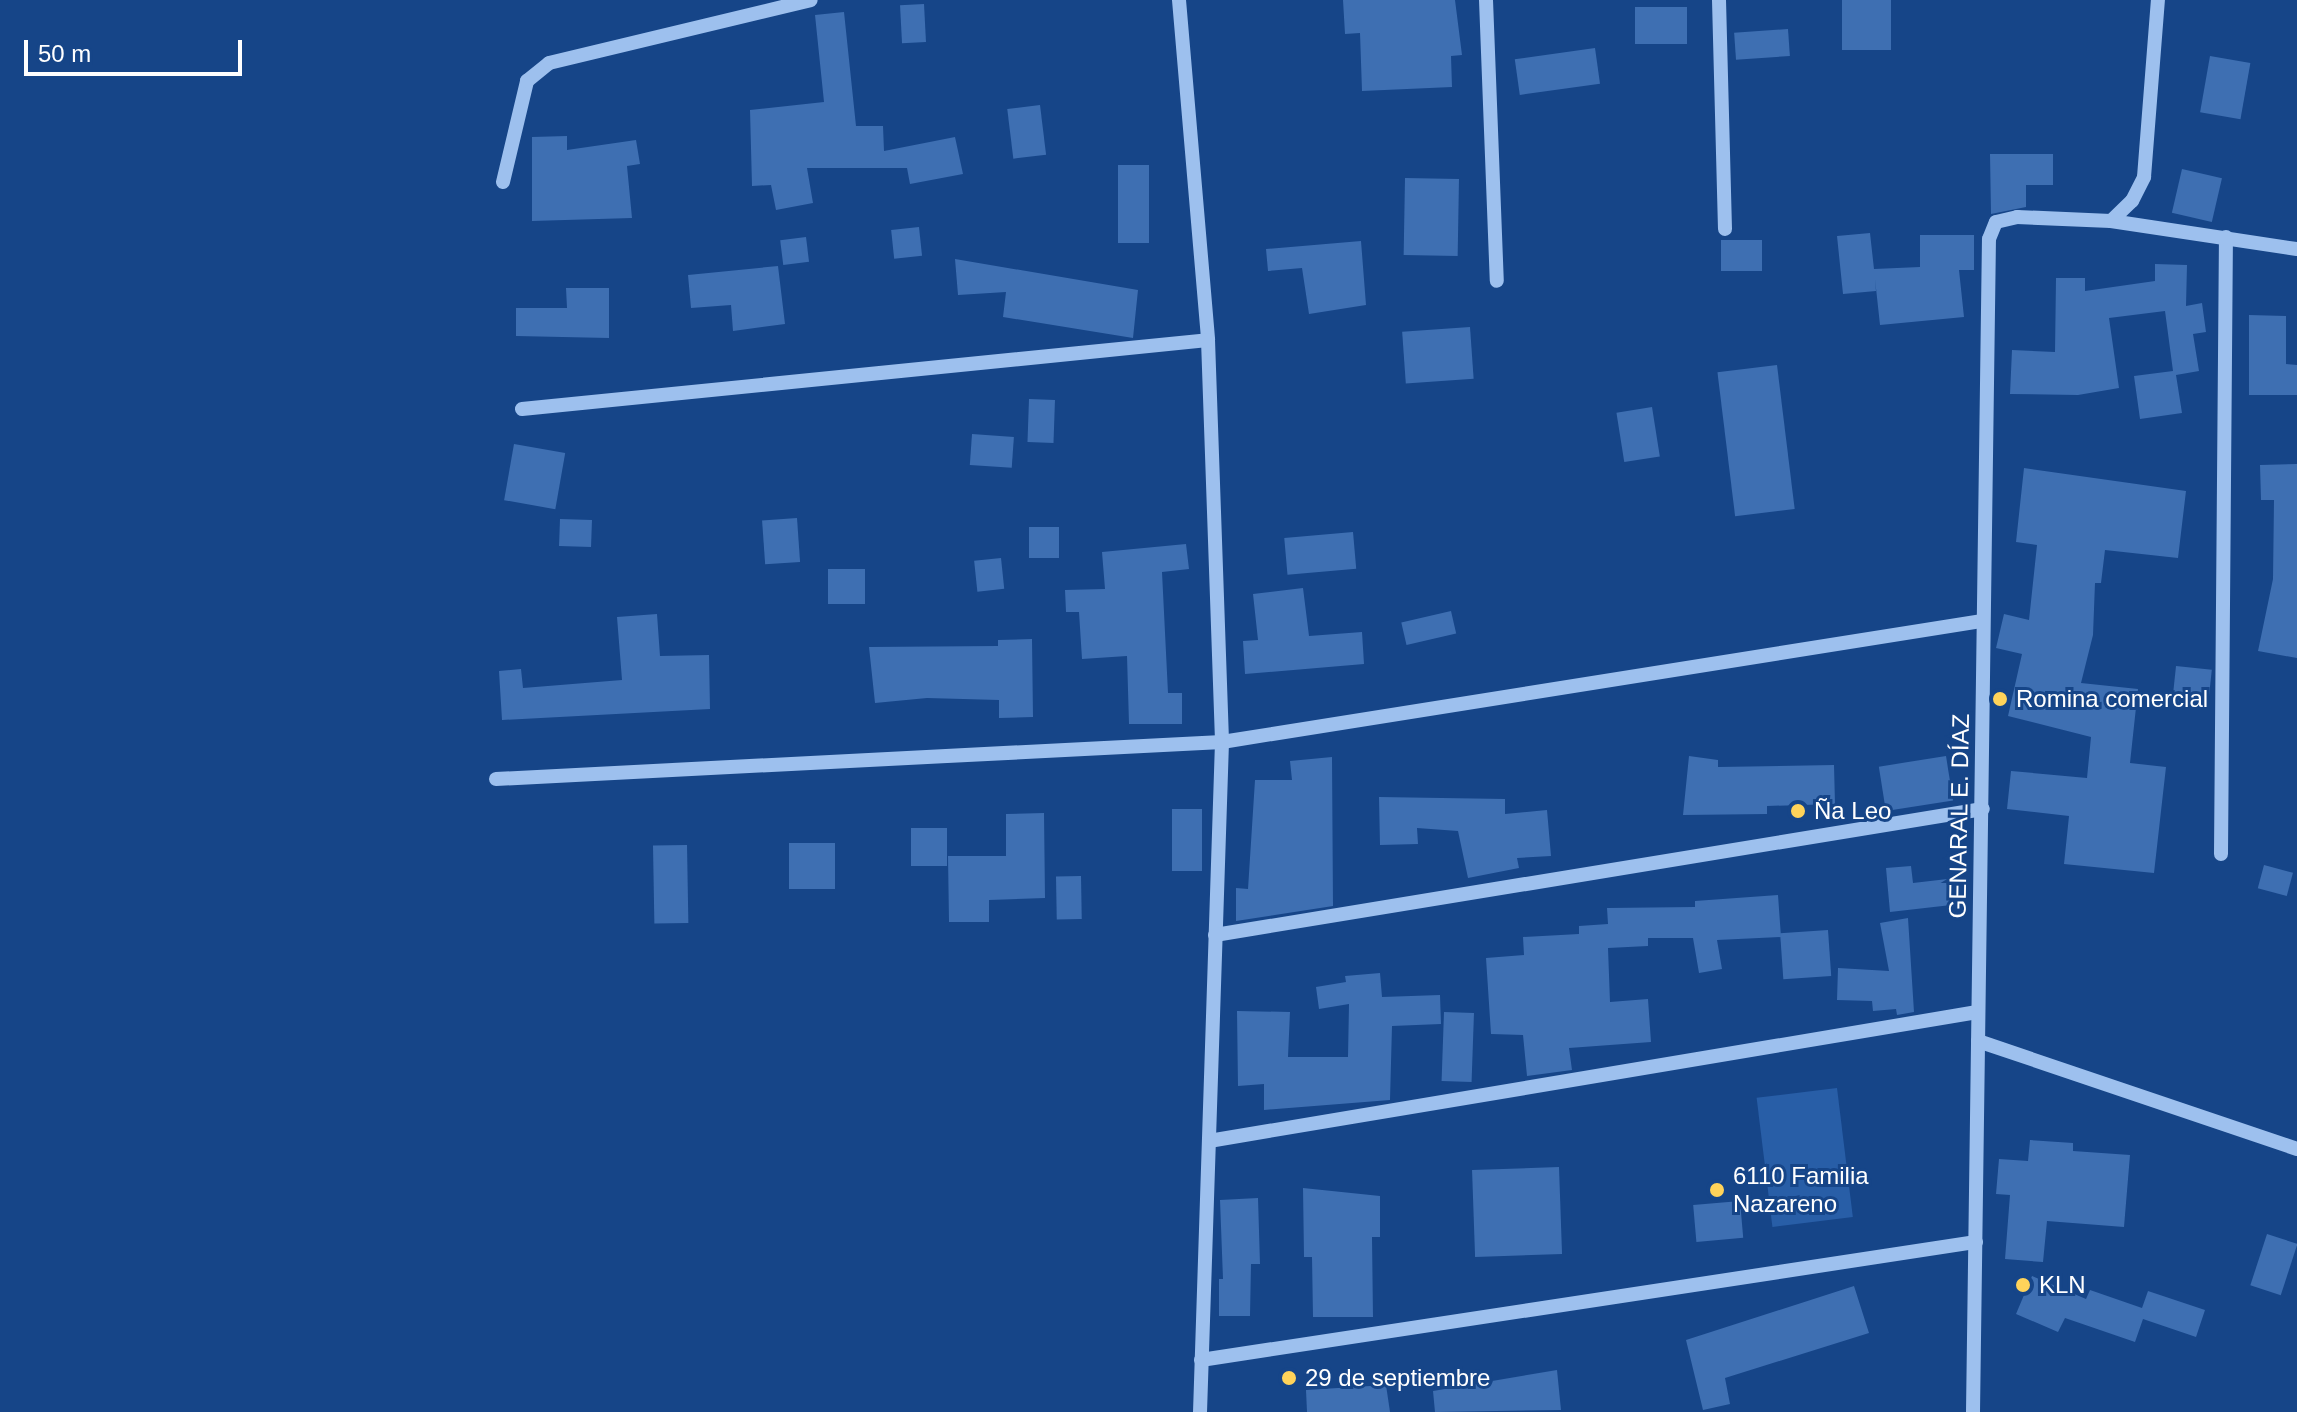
<!DOCTYPE html>
<meta charset="utf-8">
<style>
body{margin:0}
#map{position:relative;width:2297px;height:1412px;overflow:hidden;background:#164588;font-family:Helvetica,sans-serif}
div>[style]{position:absolute}
[style*='--x']{left:calc(var(--x)*1px);top:calc(var(--y)*1px);width:calc(var(--w)*1px);rotate:calc(var(--a)*1deg)}
.green>*{inset:0;background:#285ea7;transform-origin:0 0}
.building>*{inset:0;background:#3e6fb2;transform-origin:0 0}
.minor>*{height:14px;margin:-7px;padding:0 7px;transform-origin:7px;border-radius:7px;background:#9dc0ee}
.dots>*{width:22px;height:22px;translate:-50% -50%;box-sizing:border-box;border:4px solid #164588;border-radius:50%}
span{translate:-50% -50%;white-space:nowrap;text-align:center;line-height:1.15;-webkit-text-stroke:6px #164588;paint-order:stroke}
.poi-label{font-size:24px;color:#fff}
.left{translate:0 -50%;text-align:left}
.street-label{font-size:24px;color:#fff}
.scale{position:absolute;left:24px;top:40px;width:218px;height:36px;box-sizing:border-box;border:4px solid #fff;border-top:0;padding-left:10px;font-size:24px;line-height:28px;white-space:nowrap;color:#fff;-webkit-text-stroke:6px #164588;paint-order:stroke}
</style>
<div id="map">
<div class="green">
<i style="left:1837px;top:1088px;width:130px;height:81px;rotate:83deg"></i>
</div>
<div class="building">
<i style="clip-path:polygon(1343px 0,1455px 0,1462px 55px,1451px 56px,1452px 87px,1362px 91px,1360px 33px,1345px 34px)"></i>
<i style="left:1842px;top:0;width:49px;height:50px"></i>
<i style="left:924px;top:4px;width:38px;height:24px;rotate:87deg"></i>
<i style="left:1687px;top:7px;width:37px;height:52px;rotate:90deg"></i>
<i style="clip-path:polygon(844px 12px,856px 126px,883px 126px,884px 151px,955px 137px,963px 174px,910px 184px,907px 168px,807px 168px,813px 203px,776px 210px,771px 185px,752px 186px,750px 110px,824px 102px,815px 15px)"></i>
<i style="left:1788px;top:29px;width:27px;height:54px;rotate:86deg"></i>
<i style="left:1595px;top:48px;width:36px;height:81px;rotate:82deg"></i>
<i style="left:2210px;top:56px;width:41px;height:57px;rotate:10deg"></i>
<i style="left:1040px;top:105px;width:50px;height:33px;rotate:83deg"></i>
<i style="clip-path:polygon(567px 136px,567px 150px,636px 140px,640px 164px,627px 166px,632px 218px,532px 221px,532px 137px)"></i>
<i style="clip-path:polygon(1990px 154px,2053px 154px,2053px 185px,2026px 185px,2026px 207px,1991px 214px)"></i>
<i style="left:1118px;top:165px;width:31px;height:78px"></i>
<i style="left:2182px;top:169px;width:41px;height:45px;rotate:13deg"></i>
<i style="left:1405px;top:178px;width:54px;height:77px;rotate:1deg"></i>
<i style="left:919px;top:227px;width:29px;height:28px;rotate:84deg"></i>
<i style="clip-path:polygon(1870px 233px,1874px 269px,1920px 267px,1920px 235px,1974px 235px,1974px 270px,1959px 270px,1964px 317px,1880px 325px,1875px 279px,1876px 291px,1843px 294px,1837px 236px)"></i>
<i style="left:806px;top:237px;width:25px;height:26px;rotate:83deg"></i>
<i style="left:1721px;top:240px;width:41px;height:31px"></i>
<i style="clip-path:polygon(1361px 241px,1366px 305px,1309px 314px,1302px 268px,1268px 271px,1266px 249px)"></i>
<i style="clip-path:polygon(955px 259px,1138px 290px,1133px 338px,1003px 317px,1006px 292px,958px 295px)"></i>
<i style="clip-path:polygon(2155px 264px,2187px 265px,2186px 306px,2202px 303px,2206px 332px,2193px 334px,2199px 371px,2176px 375px,2182px 413px,2140px 419px,2134px 376px,2173px 371px,2165px 311px,2109px 318px,2119px 388px,2078px 395px,2010px 394px,2012px 350px,2055px 352px,2056px 278px,2085px 278px,2085px 291px,2155px 281px)"></i>
<i style="clip-path:polygon(778px 266px,785px 324px,733px 331px,731px 305px,691px 308px,688px 275px)"></i>
<i style="clip-path:polygon(566px 288px,609px 288px,609px 338px,516px 336px,516px 308px,567px 308px)"></i>
<i style="clip-path:polygon(2249px 315px,2286px 316px,2286px 364px,2297px 365px,2297px 395px,2249px 395px)"></i>
<i style="left:1470px;top:327px;width:52px;height:68px;rotate:86deg"></i>
<i style="left:1777px;top:365px;width:145px;height:60px;rotate:83deg"></i>
<i style="left:1029px;top:399px;width:26px;height:43px;rotate:2deg"></i>
<i style="left:1652px;top:407px;width:50px;height:36px;rotate:81deg"></i>
<i style="left:972px;top:434px;width:42px;height:31px;rotate:4deg"></i>
<i style="left:514px;top:444px;width:52px;height:57px;rotate:10deg"></i>
<i style="clip-path:polygon(2297px 464px,2297px 658px,2258px 651px,2273px 579px,2274px 500px,2261px 500px,2260px 465px)"></i>
<i style="clip-path:polygon(2024px 468px,2186px 491px,2178px 558px,2105px 550px,2101px 583px,2095px 583px,2093px 635px,2081px 683px,2138px 689px,2130px 763px,2166px 767px,2154px 873px,2064px 864px,2069px 816px,2007px 809px,2011px 771px,2087px 778px,2091px 737px,2008px 716px,2022px 654px,1996px 648px,2004px 614px,2029px 620px,2037px 545px,2016px 542px)"></i>
<i style="left:797px;top:518px;width:44px;height:35px;rotate:86deg"></i>
<i style="left:560px;top:519px;width:32px;height:27px;rotate:2deg"></i>
<i style="left:1059px;top:527px;width:31px;height:30px;rotate:90deg"></i>
<i style="left:1353px;top:532px;width:37px;height:69px;rotate:85deg"></i>
<i style="clip-path:polygon(1186px 544px,1189px 569px,1162px 572px,1168px 693px,1182px 693px,1182px 724px,1129px 724px,1127px 656px,1082px 659px,1079px 612px,1066px 612px,1065px 590px,1105px 589px,1102px 552px)"></i>
<i style="left:1001px;top:558px;width:31px;height:27px;rotate:84deg"></i>
<i style="left:865px;top:569px;width:35px;height:37px;rotate:90deg"></i>
<i style="clip-path:polygon(1303px 588px,1309px 636px,1362px 632px,1364px 664px,1245px 674px,1243px 641px,1258px 640px,1253px 594px)"></i>
<i style="left:1451px;top:611px;width:23px;height:51px;rotate:77deg"></i>
<i style="clip-path:polygon(657px 614px,660px 656px,709px 655px,710px 709px,502px 720px,499px 671px,521px 669px,523px 688px,622px 680px,617px 617px)"></i>
<i style="clip-path:polygon(1032px 639px,1033px 717px,999px 718px,999px 700px,927px 698px,875px 703px,869px 647px,998px 646px,998px 640px)"></i>
<i style="left:2176px;top:666px;width:36px;height:37px;rotate:6deg"></i>
<i style="clip-path:polygon(1689px 756px,1718px 760px,1718px 767px,1834px 765px,1835px 804px,1767px 806px,1767px 814px,1683px 815px)"></i>
<i style="left:1946px;top:756px;width:45px;height:68px;rotate:81deg"></i>
<i style="clip-path:polygon(1332px 757px,1333px 906px,1236px 921px,1236px 888px,1248px 889px,1255px 780px,1292px 780px,1290px 761px)"></i>
<i style="clip-path:polygon(1379px 797px,1505px 799px,1505px 814px,1547px 810px,1551px 856px,1517px 858px,1519px 868px,1468px 878px,1458px 831px,1417px 828px,1418px 844px,1380px 845px)"></i>
<i style="left:1172px;top:809px;width:30px;height:62px"></i>
<i style="clip-path:polygon(1044px 813px,1045px 898px,989px 900px,989px 922px,949px 922px,948px 856px,1006px 856px,1006px 814px)"></i>
<i style="left:911px;top:828px;width:36px;height:38px"></i>
<i style="left:835px;top:843px;width:46px;height:46px;rotate:90deg"></i>
<i style="left:687px;top:845px;width:78px;height:34px;rotate:89deg"></i>
<i style="left:2264px;top:865px;width:30px;height:24px;rotate:15deg"></i>
<i style="clip-path:polygon(1911px 866px,1913px 883px,1956px 878px,1960px 904px,1890px 912px,1886px 868px)"></i>
<i style="left:1081px;top:876px;width:43px;height:25px;rotate:89deg"></i>
<i style="clip-path:polygon(1778px 895px,1781px 937px,1717px 940px,1722px 969px,1699px 973px,1693px 938px,1648px 938px,1648px 946px,1608px 948px,1610px 1002px,1648px 999px,1651px 1042px,1569px 1048px,1572px 1070px,1527px 1076px,1523px 1035px,1491px 1034px,1486px 958px,1524px 955px,1523px 937px,1579px 934px,1579px 926px,1608px 924px,1607px 908px,1695px 907px,1695px 901px)"></i>
<i style="clip-path:polygon(1908px 918px,1914px 1012px,1897px 1015px,1896px 1009px,1873px 1011px,1872px 1001px,1837px 1000px,1838px 968px,1889px 971px,1880px 923px)"></i>
<i style="left:1828px;top:930px;width:46px;height:48px;rotate:86deg"></i>
<i style="clip-path:polygon(1380px 973px,1382px 997px,1440px 995px,1441px 1024px,1392px 1026px,1390px 1100px,1264px 1110px,1264px 1084px,1238px 1086px,1237px 1011px,1290px 1012px,1288px 1057px,1348px 1057px,1349px 1004px,1319px 1009px,1316px 987px,1346px 982px,1345px 976px)"></i>
<i style="left:1444px;top:1012px;width:30px;height:69px;rotate:2deg"></i>
<i style="clip-path:polygon(2030px 1140px,2073px 1143px,2073px 1151px,2130px 1155px,2124px 1227px,2047px 1221px,2043px 1262px,2005px 1259px,2010px 1195px,1996px 1194px,1999px 1159px,2028px 1161px)"></i>
<i style="left:1559px;top:1167px;width:87px;height:87px;rotate:88deg"></i>
<i style="clip-path:polygon(1303px 1188px,1380px 1196px,1380px 1237px,1372px 1237px,1373px 1317px,1313px 1317px,1312px 1257px,1304px 1257px)"></i>
<i style="clip-path:polygon(1258px 1198px,1260px 1264px,1251px 1264px,1250px 1316px,1219px 1316px,1219px 1279px,1223px 1279px,1220px 1200px)"></i>
<i style="left:1740px;top:1201px;width:37px;height:47px;rotate:85deg"></i>
<i style="left:2267px;top:1234px;width:32px;height:54px;rotate:18deg"></i>
<i style="clip-path:polygon(2032px 1276px,2086px 1299px,2090px 1290px,2142px 1308px,2148px 1291px,2205px 1310px,2196px 1337px,2143px 1319px,2135px 1342px,2065px 1318px,2058px 1332px,2016px 1314px)"></i>
<i style="clip-path:polygon(1854px 1286px,1869px 1333px,1725px 1378px,1730px 1404px,1703px 1410px,1686px 1340px)"></i>
<i style="clip-path:polygon(1557px 1370px,1561px 1410px,1435px 1412px,1433px 1391px)"></i>
<i style="clip-path:polygon(1386px 1385px,1390px 1412px,1307px 1412px,1306px 1390px)"></i>
</div>
<div class="minor">
<i style="--x:1179;--y:0;--w:341;--a:85.1"></i>
<i style="--x:1208;--y:340;--w:402;--a:88"></i>
<i style="--x:1222;--y:742;--w:670;--a:91.88"></i>
<i style="--x:1486;--y:0;--w:281;--a:87.8"></i>
<i style="--x:1719;--y:0;--w:229;--a:88.5"></i>
<i style="--x:503;--y:182;--w:104;--a:-76.6"></i>
<i style="--x:527;--y:81;--w:28;--a:-39"></i>
<i style="--x:549;--y:63;--w:269;--a:-13.5"></i>
<i style="--x:2111;--y:221;--w:29;--a:-44"></i>
<i style="--x:2132;--y:201;--w:27;--a:-63"></i>
<i style="--x:2144;--y:177;--w:178;--a:-85.5"></i>
<i style="--x:522;--y:409;--w:689;--a:-5.74"></i>
<i style="--x:496;--y:779;--w:727;--a:-2.92"></i>
<i style="--x:1222;--y:742;--w:770;--a:-9.05"></i>
<i style="--x:2221;--y:854;--w:617;--a:-89.54"></i>
<i style="--x:1215;--y:935;--w:778;--a:-9.32"></i>
<i style="--x:1978;--y:1041;--w:337;--a:18.7"></i>
<i style="--x:1209;--y:1141;--w:779;--a:-9.53"></i>
<i style="--x:1201;--y:1360;--w:784;--a:-8.66"></i>
<i style="--x:1973;--y:1412;--w:1173;--a:-89.22"></i>
<i style="--x:1989;--y:239;--w:18;--a:-68"></i>
<i style="--x:1996;--y:222;--w:22;--a:-13"></i>
<i style="--x:2017;--y:217;--w:94;--a:2.4"></i>
<i style="--x:2111;--y:221;--w:188;--a:8.6"></i>
</div>
<div class="dots">
<i style="left:2000px;top:699px;background:#ffd35a"></i>
<i style="left:1798px;top:811px;background:#ffd35a"></i>
<i style="left:1717px;top:1190px;background:#ffd35a"></i>
<i style="left:2023px;top:1285px;background:#ffd35a"></i>
<i style="left:1289px;top:1378px;background:#ffd35a"></i>
</div>
<div class="poi-label">
<span class="left" style="left:2016px;top:699px">Romina comercial</span>
<span class="left" style="left:1814px;top:811px">Ña Leo</span>
<span class="left" style="left:1733px;top:1190px">6110 Familia<br>Nazareno</span>
<span class="left" style="left:2039px;top:1285px">KLN</span>
<span class="left" style="left:1305px;top:1378px">29 de septiembre</span>
</div>
<div class="street-label">
<span style="left:1959px;top:816px;rotate:-89deg">GENARAL E. DÍAZ</span>
</div>
<div class="scale">50 m</div>
</div>
